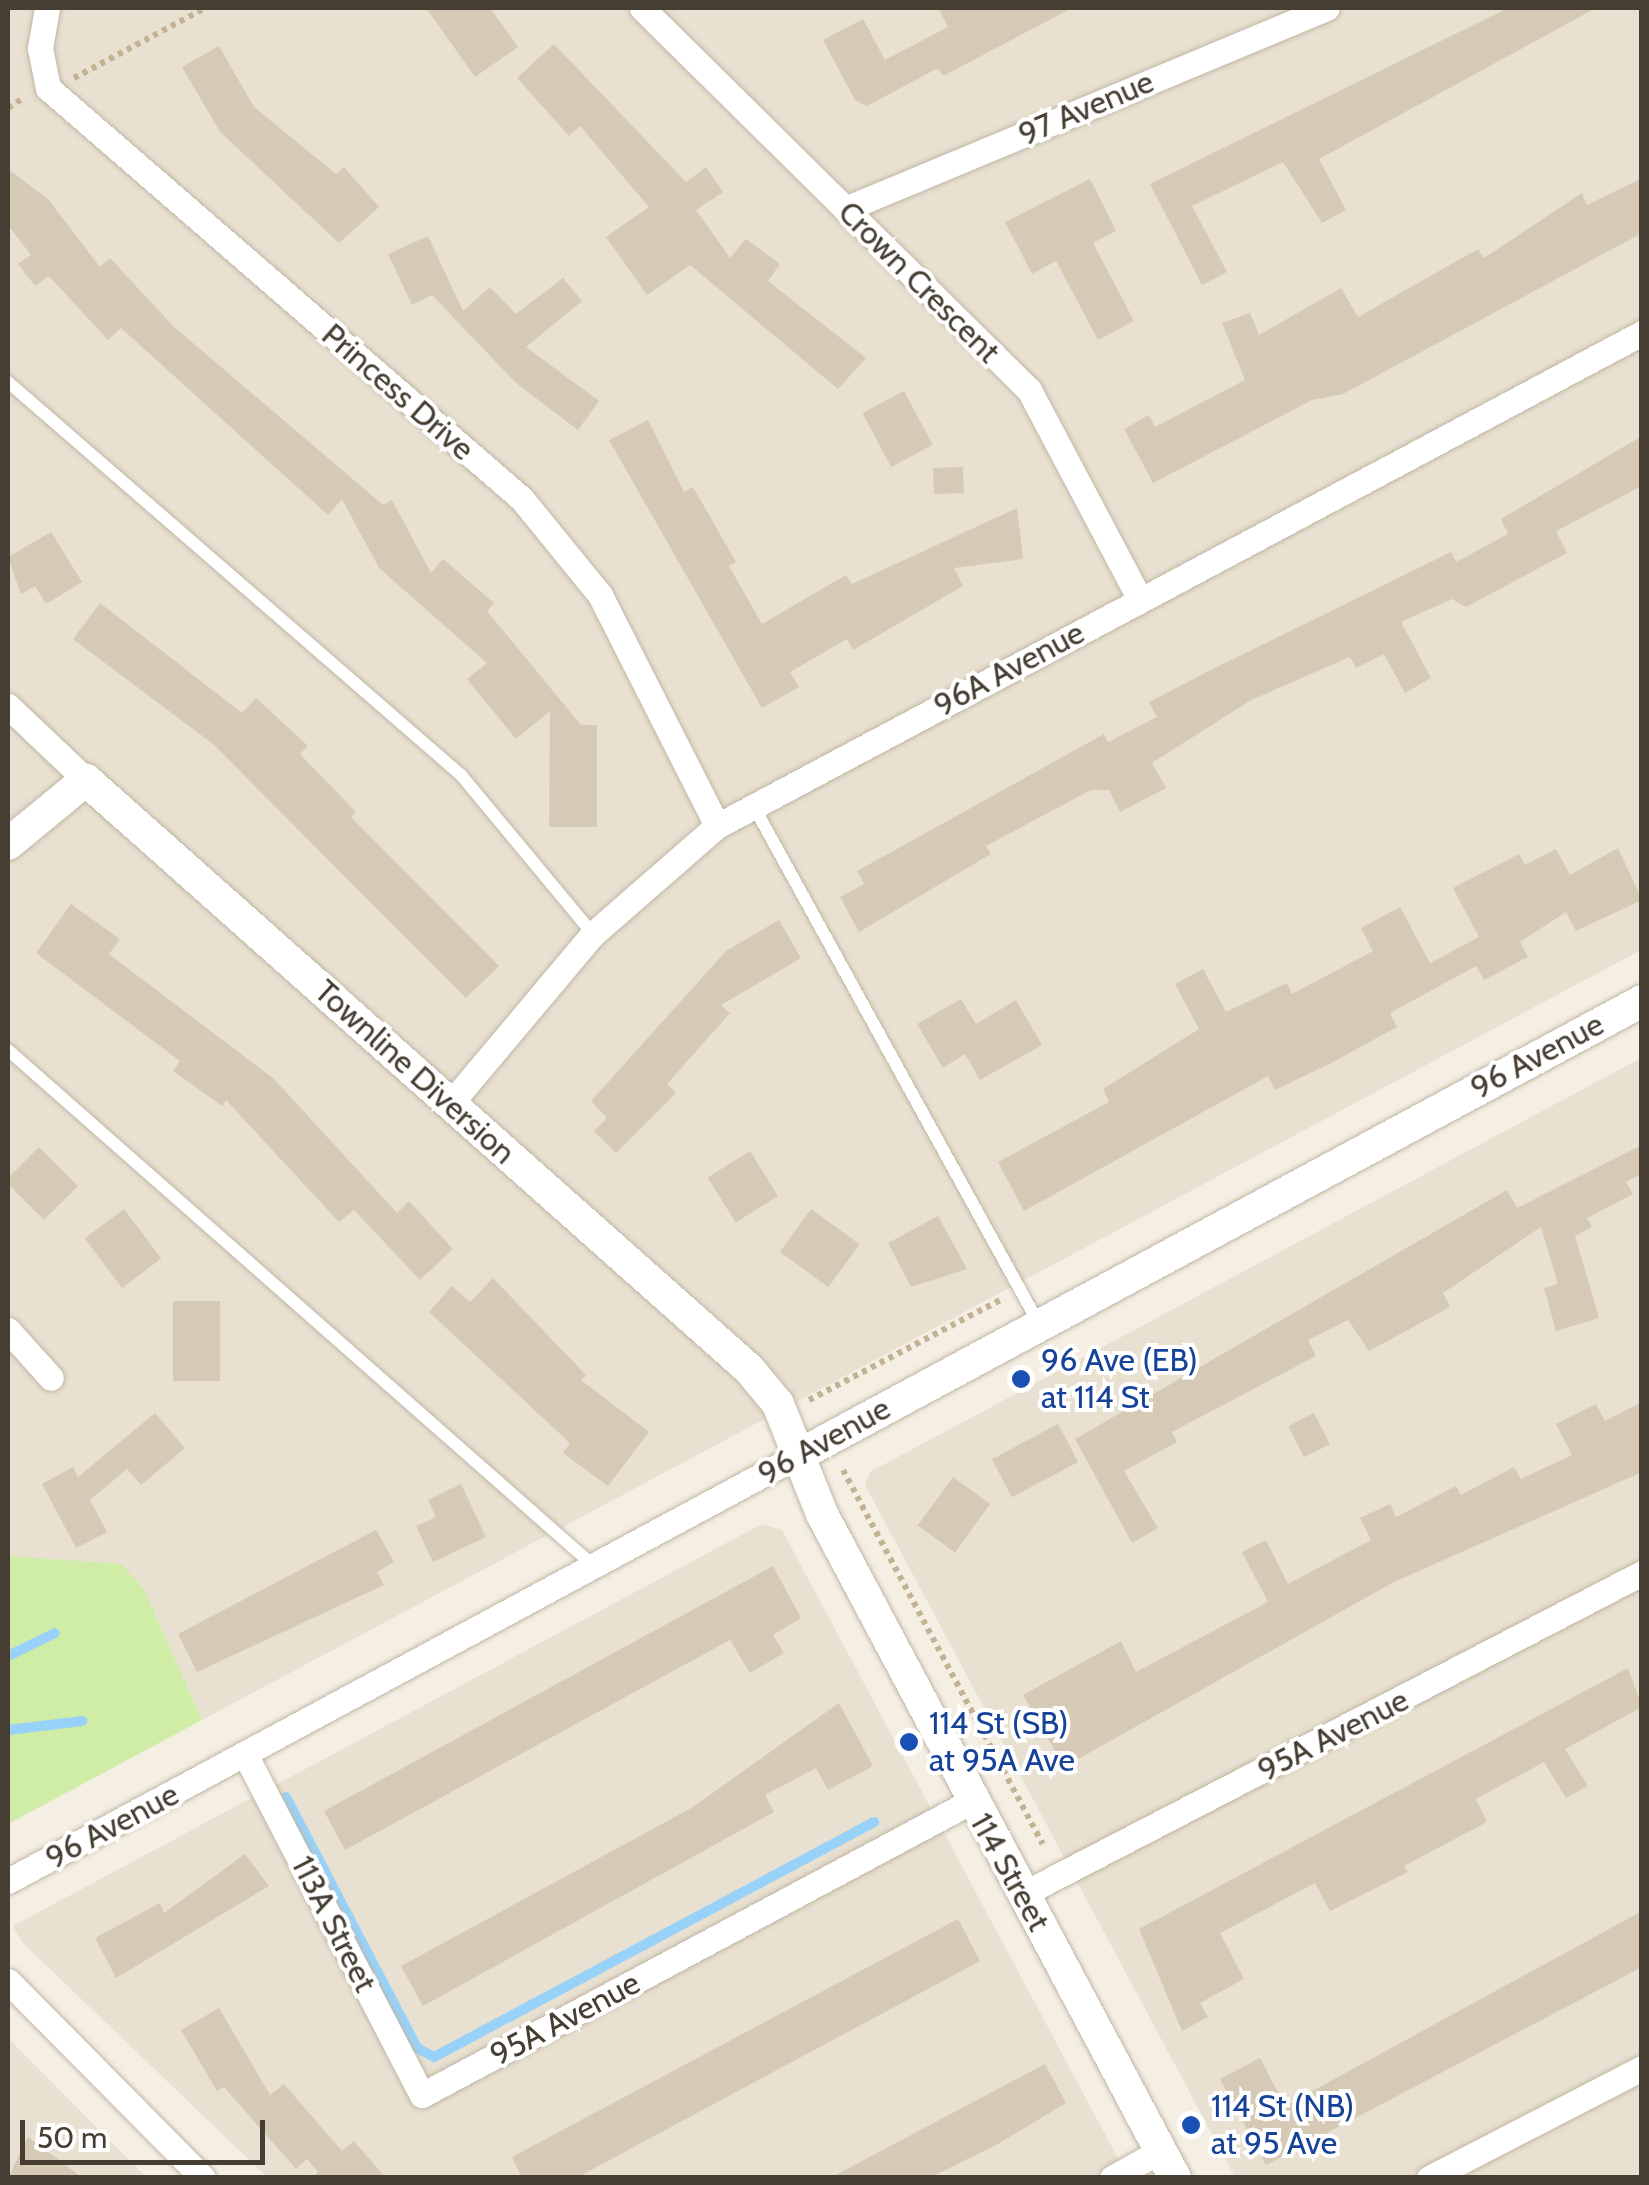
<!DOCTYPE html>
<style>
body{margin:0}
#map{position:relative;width:1649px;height:2185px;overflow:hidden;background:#f4eee3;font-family:Cabin,sans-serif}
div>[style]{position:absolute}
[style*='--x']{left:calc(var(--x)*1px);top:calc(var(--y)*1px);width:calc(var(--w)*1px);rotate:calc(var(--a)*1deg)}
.residential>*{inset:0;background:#e8e0d0}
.green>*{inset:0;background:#cfeda7}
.stream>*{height:10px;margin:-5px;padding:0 5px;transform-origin:5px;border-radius:5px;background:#98d2f8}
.building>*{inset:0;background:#d6cab7;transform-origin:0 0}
.path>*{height:6px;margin-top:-3px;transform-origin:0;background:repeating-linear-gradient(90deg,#c3b294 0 5px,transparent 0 10px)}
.roads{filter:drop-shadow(0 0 2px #c0b6a5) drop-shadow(0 0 2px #c0b6a5)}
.service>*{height:12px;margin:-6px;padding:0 6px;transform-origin:6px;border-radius:6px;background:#fff}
.minor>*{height:25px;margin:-12.5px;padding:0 12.5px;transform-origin:12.5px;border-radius:12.5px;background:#fff}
.tertiary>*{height:32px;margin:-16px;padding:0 16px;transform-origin:16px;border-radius:16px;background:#fff}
.dots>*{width:28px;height:28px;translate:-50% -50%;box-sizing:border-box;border:5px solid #fff;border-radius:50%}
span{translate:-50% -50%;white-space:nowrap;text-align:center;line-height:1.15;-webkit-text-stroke:8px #fff;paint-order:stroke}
.street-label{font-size:32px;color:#463e33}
.transit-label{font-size:32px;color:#164399}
.left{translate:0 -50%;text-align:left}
.frame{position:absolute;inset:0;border:10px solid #463e33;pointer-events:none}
.scale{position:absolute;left:20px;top:2120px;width:245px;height:45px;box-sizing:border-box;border:5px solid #463e33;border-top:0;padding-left:12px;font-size:30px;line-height:35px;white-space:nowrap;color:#463e33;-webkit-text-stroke:8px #fff;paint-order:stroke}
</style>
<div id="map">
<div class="residential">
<i style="clip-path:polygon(8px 8px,1641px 8px,1641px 950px,202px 1720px,144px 1589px,8px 1668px)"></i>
<i style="clip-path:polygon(1641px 1058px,1641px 2177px,1235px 2177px,865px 1485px,870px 1472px)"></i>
<i style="clip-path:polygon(762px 1524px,782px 1530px,1128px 2177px,267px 2177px,22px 1942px,13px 1926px)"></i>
<i style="clip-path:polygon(8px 2038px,146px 2177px,8px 2177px)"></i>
</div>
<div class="green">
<i style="clip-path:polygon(8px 1556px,121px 1564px,144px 1589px,202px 1720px,8px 1824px)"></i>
</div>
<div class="stream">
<i style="--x:8;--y:1656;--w:52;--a:-26.1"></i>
<i style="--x:8;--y:1730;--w:75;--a:-6.9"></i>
<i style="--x:286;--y:1797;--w:283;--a:62.4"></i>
<i style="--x:417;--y:2048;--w:19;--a:28"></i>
<i style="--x:434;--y:2057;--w:499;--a:-28.1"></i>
</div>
<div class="building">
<i style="clip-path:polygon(426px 8px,490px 8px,518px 47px,475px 77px)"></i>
<i style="clip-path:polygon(938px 8px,1072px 8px,943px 76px,938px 68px,867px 106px,855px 100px,823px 40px,863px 19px,885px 60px,948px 27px)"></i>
<i style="clip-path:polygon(1508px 8px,1596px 8px,1319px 159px,1346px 210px,1322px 223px,1283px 162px,1192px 206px,1227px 272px,1202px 285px,1150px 184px)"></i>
<i style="clip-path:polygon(554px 44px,686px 182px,706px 167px,723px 192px,696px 210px,730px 258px,746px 239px,780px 264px,768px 281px,866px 358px,838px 389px,690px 265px,647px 295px,606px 237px,649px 207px,580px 126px,569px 136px,517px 78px)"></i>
<i style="clip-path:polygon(219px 46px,254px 107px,336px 174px,344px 167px,379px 207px,339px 243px,220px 132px,182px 67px)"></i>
<i style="clip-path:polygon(8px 169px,48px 199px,100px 267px,110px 258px,173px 326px,383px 505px,392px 500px,431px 573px,443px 559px,494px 603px,487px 611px,581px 725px,597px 725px,597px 827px,549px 827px,550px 711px,516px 739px,467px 679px,487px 663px,379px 568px,342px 499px,328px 515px,121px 328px,108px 340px,49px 276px,35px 286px,18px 264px,31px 255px,8px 225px)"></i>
<i style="clip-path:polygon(1642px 178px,1642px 233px,1343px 394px,1312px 400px,1153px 483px,1124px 429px,1149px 415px,1155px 427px,1245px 380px,1222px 323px,1250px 313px,1259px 335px,1341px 288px,1358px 317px,1478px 249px,1484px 258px,1582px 193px,1587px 205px)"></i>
<i style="clip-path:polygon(1090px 179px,1116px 231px,1093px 243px,1134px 321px,1098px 340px,1056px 261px,1032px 274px,1005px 222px)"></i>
<i style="clip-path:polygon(428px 236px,463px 311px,490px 287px,516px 314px,563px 278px,582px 301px,526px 347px,599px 401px,578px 430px,516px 383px,432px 295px,412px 305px,388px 254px)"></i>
<i style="left:904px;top:391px;width:61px;height:47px;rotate:62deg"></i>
<i style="clip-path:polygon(648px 420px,684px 492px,693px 487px,736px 562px,729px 566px,762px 624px,846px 575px,852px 584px,1017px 508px,1023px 559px,954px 568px,963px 586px,853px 650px,847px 639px,790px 672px,799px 687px,762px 708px,609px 440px)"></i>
<i style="clip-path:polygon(1642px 436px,1642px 486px,1556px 531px,1567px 553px,1466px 607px,1452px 599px,1401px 622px,1431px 678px,1405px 693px,1384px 654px,1356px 668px,1350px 657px,1251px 700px,1152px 763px,1166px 788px,1120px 812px,1109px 790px,1091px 790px,986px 846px,991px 854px,859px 932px,840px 897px,864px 884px,857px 871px,1104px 734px,1108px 742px,1157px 717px,1149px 702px,1207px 672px,1451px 552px,1456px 562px,1508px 534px,1501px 519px)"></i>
<i style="left:963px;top:467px;width:26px;height:30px;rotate:88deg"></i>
<i style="clip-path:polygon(51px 532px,82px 582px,46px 604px,35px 586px,21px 594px,8px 557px)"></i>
<i style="clip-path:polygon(100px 603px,242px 713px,256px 698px,308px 746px,300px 754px,356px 812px,351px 817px,499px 966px,466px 998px,213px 744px,73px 639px)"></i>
<i style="clip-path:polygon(1618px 848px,1642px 900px,1576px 931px,1566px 912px,1520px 942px,1528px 957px,1484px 980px,1476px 966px,1390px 1013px,1397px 1027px,1331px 1063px,1275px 1090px,1268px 1076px,1024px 1211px,998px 1162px,1109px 1102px,1103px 1089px,1199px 1029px,1175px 984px,1203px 969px,1226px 1012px,1287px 983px,1292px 994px,1373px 951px,1361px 928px,1400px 907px,1430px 963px,1479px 937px,1453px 888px,1519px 854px,1525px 865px,1556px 849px,1570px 875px)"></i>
<i style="clip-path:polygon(71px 904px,120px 939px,109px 954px,274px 1079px,397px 1213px,409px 1201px,453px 1249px,420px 1280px,354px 1210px,339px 1222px,226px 1100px,222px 1106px,173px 1071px,180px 1061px,36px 953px)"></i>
<i style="clip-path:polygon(779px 920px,801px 958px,721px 1005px,730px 1013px,667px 1084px,676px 1093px,616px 1153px,594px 1131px,607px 1118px,591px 1101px,726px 951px)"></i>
<i style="clip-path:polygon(961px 999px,976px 1024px,1016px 1000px,1042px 1045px,980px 1080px,965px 1054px,943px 1068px,917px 1024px)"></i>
<i style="clip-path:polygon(1642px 1145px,1642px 1173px,1626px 1182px,1633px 1194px,1587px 1218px,1592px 1227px,1575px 1236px,1599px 1318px,1556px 1331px,1544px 1288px,1558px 1284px,1541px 1227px,1443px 1293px,1450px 1307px,1369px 1351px,1348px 1320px,1308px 1340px,1316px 1356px,1172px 1432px,1177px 1442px,1124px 1471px,1158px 1528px,1132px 1543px,1075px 1439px,1507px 1190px,1517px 1208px)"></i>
<i style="left:39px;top:1147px;width:55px;height:48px;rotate:45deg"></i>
<i style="left:750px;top:1151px;width:53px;height:50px;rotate:58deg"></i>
<i style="left:124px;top:1209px;width:62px;height:49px;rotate:53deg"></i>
<i style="left:811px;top:1209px;width:60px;height:53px;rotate:36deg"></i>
<i style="clip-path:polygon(938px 1216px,967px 1269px,911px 1287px,888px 1243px)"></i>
<i style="clip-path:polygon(493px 1278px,586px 1375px,581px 1380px,649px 1432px,608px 1486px,563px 1453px,570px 1443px,429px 1312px,452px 1286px,470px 1302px)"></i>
<i style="left:173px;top:1301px;width:47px;height:80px"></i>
<i style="clip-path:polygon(1642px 1402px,1642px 1472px,1392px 1583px,1064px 1767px,1023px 1695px,1121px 1641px,1136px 1672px,1268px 1602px,1242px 1552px,1266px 1540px,1288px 1584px,1371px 1540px,1360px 1518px,1390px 1504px,1396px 1517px,1456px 1486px,1461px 1495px,1514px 1467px,1521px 1479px,1572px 1455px,1556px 1424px,1596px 1404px,1605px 1421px)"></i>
<i style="clip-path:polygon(155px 1413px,185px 1448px,141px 1485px,127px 1469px,90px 1500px,107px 1532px,76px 1548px,42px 1484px,73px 1467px,78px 1477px)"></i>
<i style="left:1314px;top:1413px;width:35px;height:29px;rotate:63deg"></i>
<i style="left:1058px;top:1424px;width:43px;height:75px;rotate:62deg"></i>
<i style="left:953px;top:1477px;width:46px;height:60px;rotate:36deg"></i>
<i style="clip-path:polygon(461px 1484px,486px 1537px,433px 1562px,416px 1526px,436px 1517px,428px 1500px)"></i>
<i style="clip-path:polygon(376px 1530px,394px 1562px,377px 1572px,384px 1585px,197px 1672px,178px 1634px)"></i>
<i style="clip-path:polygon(773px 1566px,801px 1618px,773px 1635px,784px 1653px,750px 1673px,730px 1640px,345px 1850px,324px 1811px)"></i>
<i style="clip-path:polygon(1628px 1668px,1642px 1707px,1565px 1749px,1588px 1786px,1566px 1798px,1544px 1762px,1476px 1799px,1487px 1822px,1404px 1866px,1408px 1872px,1330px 1911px,1315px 1883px,1220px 1933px,1244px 1979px,1200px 2003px,1208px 2017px,1182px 2031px,1139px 1929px)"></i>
<i style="clip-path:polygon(839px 1703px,873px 1766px,828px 1790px,816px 1768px,765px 1795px,774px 1812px,423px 2006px,401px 1966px,693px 1807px)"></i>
<i style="clip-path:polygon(245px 1854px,269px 1886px,116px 1978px,95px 1938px,160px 1903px,164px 1913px)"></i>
<i style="clip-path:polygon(1642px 1911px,1642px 1967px,1266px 2165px,1220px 2079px,1260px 2058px,1285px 2106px)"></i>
<i style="clip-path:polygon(958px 1919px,980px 1961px,576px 2178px,522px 2178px,512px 2157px)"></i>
<i style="clip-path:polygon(219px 2008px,270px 2095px,284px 2084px,342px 2151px,354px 2141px,386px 2178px,312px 2178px,318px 2172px,307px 2159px,296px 2169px,224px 2087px,217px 2091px,181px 2030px)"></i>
<i style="clip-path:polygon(1045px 2064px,1066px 2103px,998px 2144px,929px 2178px,830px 2178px)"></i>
<i style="clip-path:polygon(28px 2137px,83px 2178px,8px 2178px)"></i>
</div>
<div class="path">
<i style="--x:74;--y:78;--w:149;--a:-28.1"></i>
<i style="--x:8;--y:108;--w:17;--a:-33"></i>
<i style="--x:809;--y:1400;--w:218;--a:-27.6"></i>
<i style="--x:843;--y:1470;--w:424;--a:61.9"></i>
</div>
<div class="roads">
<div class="service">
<i style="--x:8;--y:382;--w:600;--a:40.94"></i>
<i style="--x:461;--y:775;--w:207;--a:50.3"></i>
<i style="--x:754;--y:807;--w:588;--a:61.13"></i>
<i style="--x:8;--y:1050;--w:782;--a:41.37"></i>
</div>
<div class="minor">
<i style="--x:47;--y:8;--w:41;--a:99.9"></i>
<i style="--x:40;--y:48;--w:41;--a:78.7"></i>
<i style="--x:48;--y:88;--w:627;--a:40.93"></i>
<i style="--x:522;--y:499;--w:124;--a:50.9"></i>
<i style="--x:600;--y:595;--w:259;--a:63.1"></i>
<i style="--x:642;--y:8;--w:544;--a:44.63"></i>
<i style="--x:1029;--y:390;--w:235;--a:62.1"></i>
<i style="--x:845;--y:209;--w:522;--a:-22.64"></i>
<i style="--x:8;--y:706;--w:108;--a:43.5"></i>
<i style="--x:451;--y:1103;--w:221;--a:-50"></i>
<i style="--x:593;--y:934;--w:164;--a:-41.1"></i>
<i style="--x:717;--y:826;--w:1048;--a:-28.06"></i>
<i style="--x:8;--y:1330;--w:64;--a:48.1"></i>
<i style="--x:245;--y:1754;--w:384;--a:62.6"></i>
<i style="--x:422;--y:2095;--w:624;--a:-28.13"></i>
<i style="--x:8;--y:1881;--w:898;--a:-28.31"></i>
<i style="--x:1023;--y:1894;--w:697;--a:-27.41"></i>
<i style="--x:8;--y:1981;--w:277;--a:45.3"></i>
<i style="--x:1112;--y:2178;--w:55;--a:-29.4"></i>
<i style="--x:1429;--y:2178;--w:240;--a:-27.3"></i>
</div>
<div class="tertiary">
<i style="--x:8;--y:844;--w:101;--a:-39.4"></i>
<i style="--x:86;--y:780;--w:887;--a:41.62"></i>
<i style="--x:749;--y:1369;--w:45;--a:50.4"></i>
<i style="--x:778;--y:1404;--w:118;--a:68.2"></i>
<i style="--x:822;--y:1514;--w:752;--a:62"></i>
<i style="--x:799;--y:1455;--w:957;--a:-28.3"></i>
</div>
</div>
<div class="dots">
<i style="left:1021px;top:1379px;background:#1a4fb4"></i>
<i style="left:909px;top:1742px;background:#1a4fb4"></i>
<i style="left:1191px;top:2125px;background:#1a4fb4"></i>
</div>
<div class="street-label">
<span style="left:1086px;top:108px;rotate:-23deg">97 Avenue</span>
<span style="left:919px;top:282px;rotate:45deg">Crown Crescent</span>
<span style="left:398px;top:392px;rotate:41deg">Princess Drive</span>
<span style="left:1009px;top:669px;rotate:-28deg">96A Avenue</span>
<span style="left:1537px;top:1056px;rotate:-28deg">96 Avenue</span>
<span style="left:415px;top:1072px;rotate:42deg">Townline Diversion</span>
<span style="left:824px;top:1441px;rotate:-29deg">96 Avenue</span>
<span style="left:1333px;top:1735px;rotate:-27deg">95A Avenue</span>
<span style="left:112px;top:1826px;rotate:-28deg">96 Avenue</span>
<span style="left:1010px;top:1872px;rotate:61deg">114 Street</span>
<span style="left:334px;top:1924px;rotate:63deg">113A Street</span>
<span style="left:565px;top:2019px;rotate:-28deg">95A Avenue</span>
</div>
<div class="transit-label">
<span class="left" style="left:1041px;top:1379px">96 Ave (EB)<br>at 114 St</span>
<span class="left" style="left:929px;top:1742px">114 St (SB)<br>at 95A Ave</span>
<span class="left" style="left:1211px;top:2125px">114 St (NB)<br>at 95 Ave</span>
</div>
<div class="frame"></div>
<div class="scale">50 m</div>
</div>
